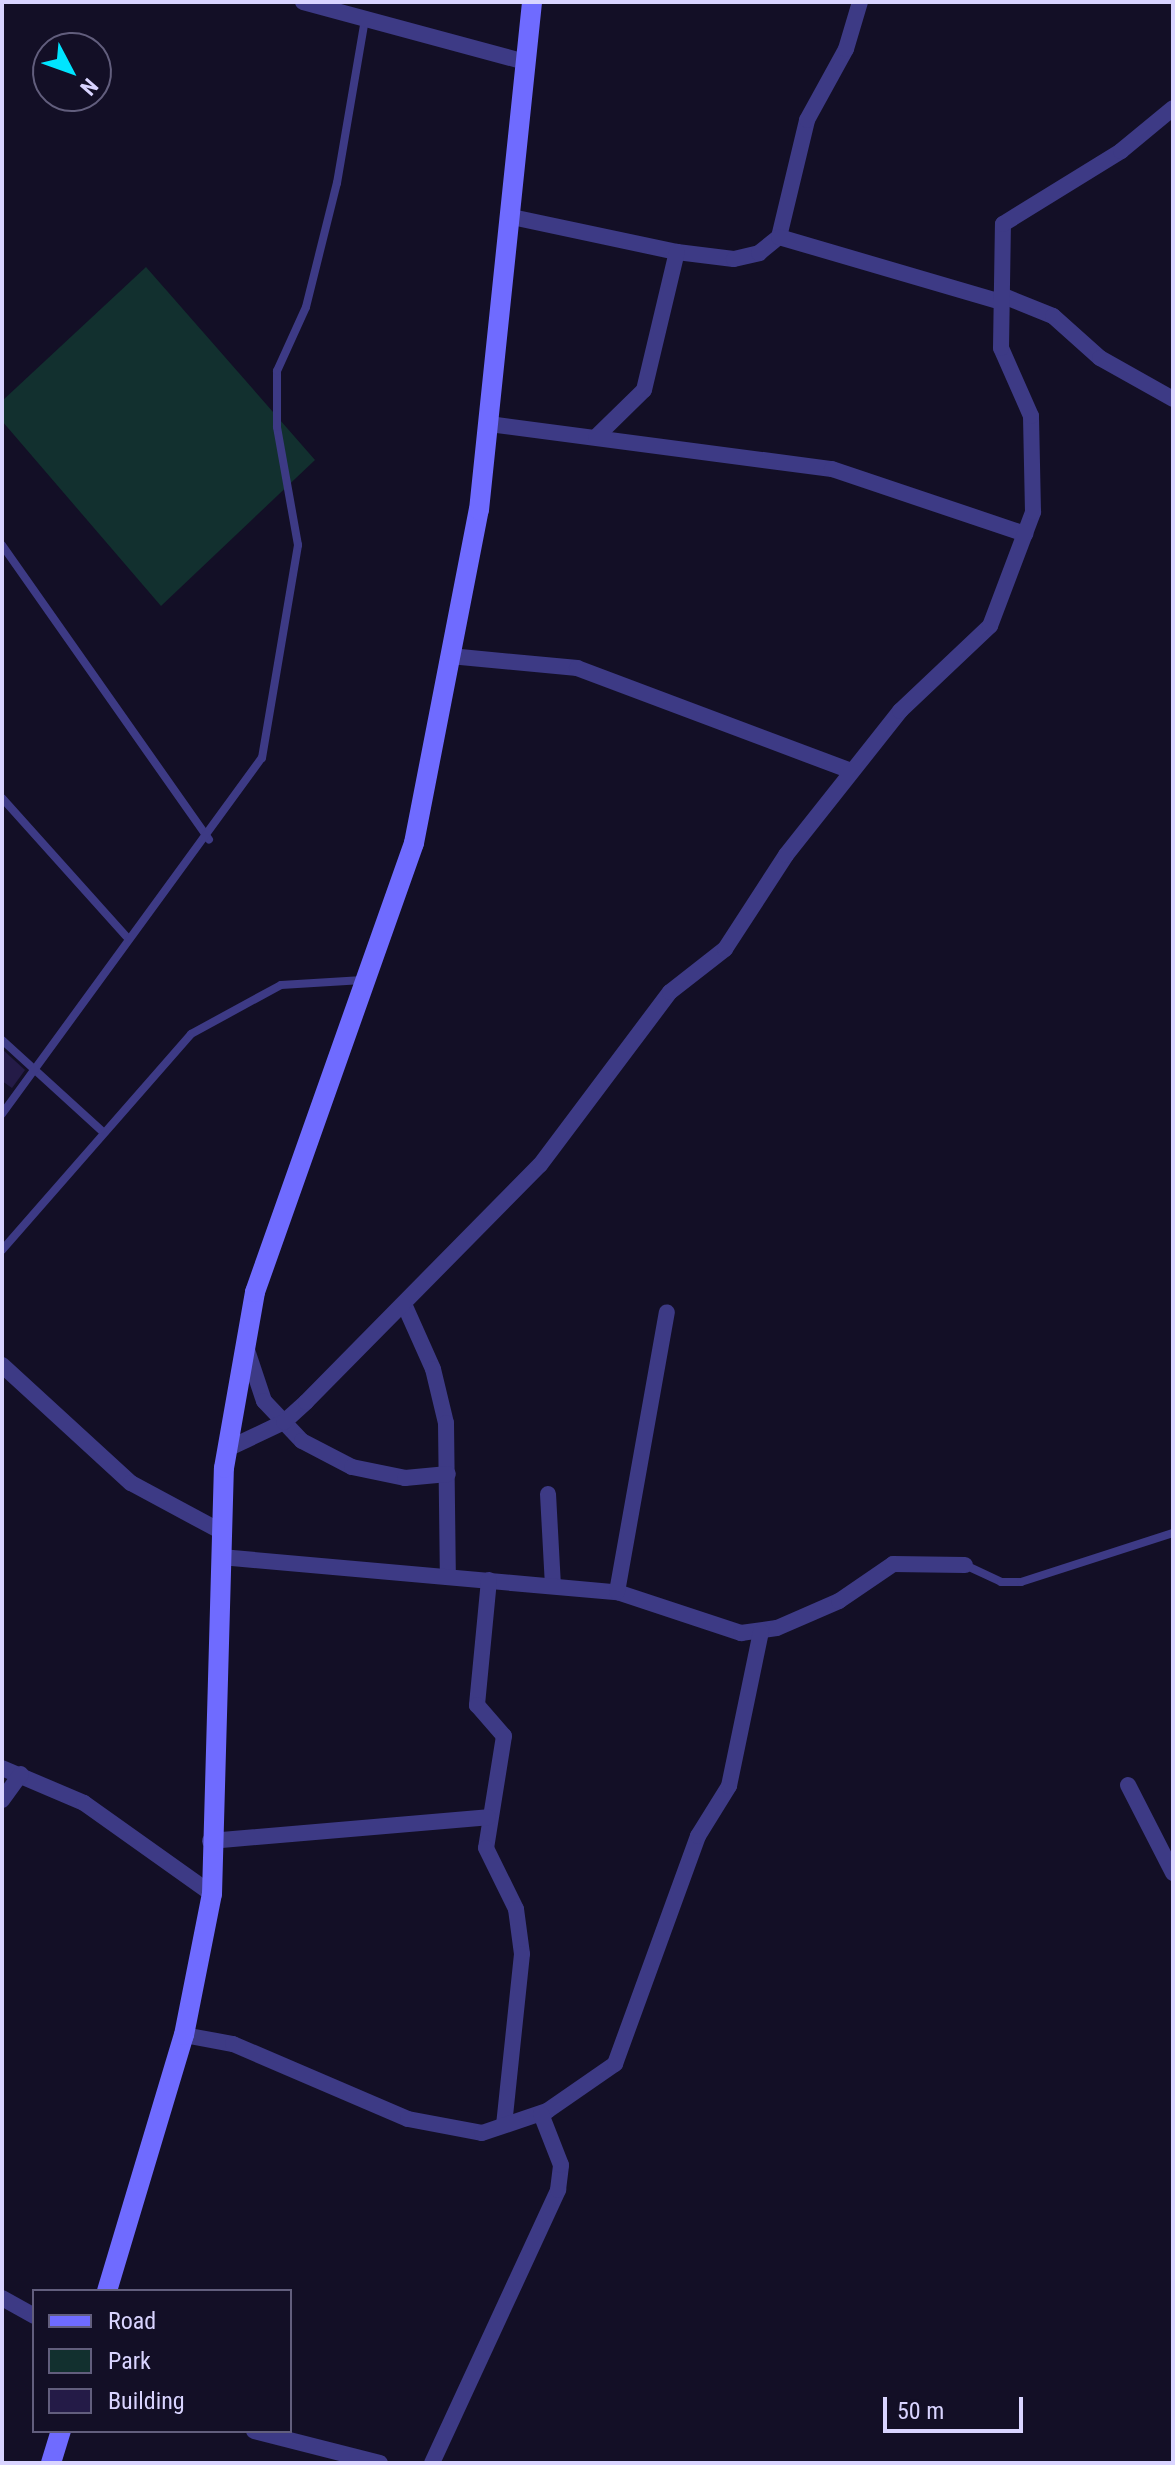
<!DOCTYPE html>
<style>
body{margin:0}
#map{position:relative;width:1175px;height:2465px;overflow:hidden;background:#130f26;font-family:"Roboto Condensed",sans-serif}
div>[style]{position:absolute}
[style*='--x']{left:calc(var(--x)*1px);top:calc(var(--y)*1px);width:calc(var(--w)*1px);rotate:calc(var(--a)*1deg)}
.green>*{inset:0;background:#12302f}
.building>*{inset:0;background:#241b47}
.lane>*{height:8px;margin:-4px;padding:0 4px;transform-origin:4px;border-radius:4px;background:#3d3a85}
.street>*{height:16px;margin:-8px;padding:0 8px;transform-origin:8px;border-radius:8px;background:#3d3a85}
.secondary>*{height:20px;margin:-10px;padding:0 10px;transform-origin:10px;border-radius:10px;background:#6f6bff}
span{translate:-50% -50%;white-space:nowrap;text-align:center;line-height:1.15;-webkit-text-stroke:6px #130f26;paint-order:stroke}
.frame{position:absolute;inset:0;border:4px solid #d9d4ff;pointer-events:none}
.legend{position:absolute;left:32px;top:2289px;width:260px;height:144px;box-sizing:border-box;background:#130f26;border:2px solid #625e7d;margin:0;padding:10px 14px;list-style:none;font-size:24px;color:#d9d4ff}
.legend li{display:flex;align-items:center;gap:16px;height:40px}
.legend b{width:40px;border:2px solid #625e7d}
.north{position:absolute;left:32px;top:32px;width:80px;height:80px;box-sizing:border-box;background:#130f26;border:2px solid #625e7d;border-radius:50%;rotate:131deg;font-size:22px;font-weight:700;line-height:32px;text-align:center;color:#d9d4ff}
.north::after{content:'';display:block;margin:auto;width:28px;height:36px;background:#00e5ff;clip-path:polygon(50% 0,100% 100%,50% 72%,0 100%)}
.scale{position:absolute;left:883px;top:2397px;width:140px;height:36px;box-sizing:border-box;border:4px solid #d9d4ff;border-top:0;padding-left:10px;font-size:24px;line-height:28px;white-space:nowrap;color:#d9d4ff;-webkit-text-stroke:6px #130f26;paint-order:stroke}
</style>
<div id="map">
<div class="green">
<i style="clip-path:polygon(146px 267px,315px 460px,161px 606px,2px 421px,2px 401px)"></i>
</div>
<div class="building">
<i style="clip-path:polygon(2px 1049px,25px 1070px,12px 1088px,2px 1081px)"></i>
</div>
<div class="lane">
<i style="--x:2;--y:545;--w:360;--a:54.9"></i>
<i style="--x:2;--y:798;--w:186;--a:48.1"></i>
<i style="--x:2;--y:1040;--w:134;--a:42.3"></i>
<i style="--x:2;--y:1114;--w:441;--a:-53.9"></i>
<i style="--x:262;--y:758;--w:216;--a:-80.4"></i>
<i style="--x:298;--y:545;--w:120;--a:-100.1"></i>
<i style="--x:277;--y:427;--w:56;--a:-90"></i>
<i style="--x:277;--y:371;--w:70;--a:-65.6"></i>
<i style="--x:306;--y:307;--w:128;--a:-76"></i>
<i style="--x:337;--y:183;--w:166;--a:-80.3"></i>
<i style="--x:2;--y:1250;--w:287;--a:-48.8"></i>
<i style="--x:191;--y:1034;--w:102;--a:-28.6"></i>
<i style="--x:281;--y:985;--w:82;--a:-3.5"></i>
<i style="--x:965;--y:1565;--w:40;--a:25"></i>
<i style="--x:1001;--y:1582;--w:20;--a:0"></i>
<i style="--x:1021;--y:1582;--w:160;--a:-17.9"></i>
</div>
<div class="street">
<i style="--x:303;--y:2;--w:230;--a:15.1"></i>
<i style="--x:512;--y:217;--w:169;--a:12"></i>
<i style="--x:677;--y:252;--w:57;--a:7"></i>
<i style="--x:734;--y:259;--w:26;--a:-13"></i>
<i style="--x:759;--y:253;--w:26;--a:-39"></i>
<i style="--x:779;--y:237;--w:120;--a:-76.5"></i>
<i style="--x:807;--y:120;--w:81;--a:-61.2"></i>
<i style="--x:846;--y:49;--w:49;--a:-73.4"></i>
<i style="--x:779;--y:237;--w:231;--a:16.3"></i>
<i style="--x:1001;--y:295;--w:56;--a:22"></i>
<i style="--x:1053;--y:316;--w:63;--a:41.8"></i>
<i style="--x:1100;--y:358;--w:84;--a:29.3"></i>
<i style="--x:489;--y:424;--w:346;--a:7.5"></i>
<i style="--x:832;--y:469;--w:204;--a:18.6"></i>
<i style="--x:596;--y:437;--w:67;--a:-44.4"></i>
<i style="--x:644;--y:390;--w:142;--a:-76.6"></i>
<i style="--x:450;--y:656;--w:128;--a:5.4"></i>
<i style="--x:577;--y:668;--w:293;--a:20.6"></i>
<i style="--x:404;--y:1304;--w:71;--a:66"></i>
<i style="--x:433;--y:1369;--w:56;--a:76.5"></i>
<i style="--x:446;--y:1423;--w:154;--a:89.3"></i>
<i style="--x:246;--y:1347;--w:57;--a:71.6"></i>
<i style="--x:264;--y:1401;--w:55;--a:46.5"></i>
<i style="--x:302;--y:1441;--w:56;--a:27.5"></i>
<i style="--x:352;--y:1467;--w:54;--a:11.7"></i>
<i style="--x:405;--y:1478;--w:43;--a:-5.3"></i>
<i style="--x:2;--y:1365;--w:175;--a:42.5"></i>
<i style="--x:131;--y:1483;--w:103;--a:28.3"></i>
<i style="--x:227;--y:1449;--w:63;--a:-25.3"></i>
<i style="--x:284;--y:1422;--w:30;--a:-42"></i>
<i style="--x:306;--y:1402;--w:333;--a:-45.4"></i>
<i style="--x:540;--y:1165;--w:216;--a:-53.1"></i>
<i style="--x:670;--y:992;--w:70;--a:-38"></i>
<i style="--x:725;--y:949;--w:112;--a:-57"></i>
<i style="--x:786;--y:855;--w:184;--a:-51.6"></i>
<i style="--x:900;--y:711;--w:124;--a:-43.4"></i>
<i style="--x:990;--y:626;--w:122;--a:-69.3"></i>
<i style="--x:1033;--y:512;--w:96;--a:-91.2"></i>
<i style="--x:1031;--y:416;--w:74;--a:-113.8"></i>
<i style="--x:1001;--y:348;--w:124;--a:-89.1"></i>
<i style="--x:1003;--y:224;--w:139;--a:-31.7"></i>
<i style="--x:1121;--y:151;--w:67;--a:-39.6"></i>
<i style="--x:548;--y:1494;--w:92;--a:86.9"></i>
<i style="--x:221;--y:1557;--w:398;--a:5.1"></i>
<i style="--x:617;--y:1592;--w:131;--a:18.3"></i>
<i style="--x:741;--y:1633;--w:36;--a:-8"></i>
<i style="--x:777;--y:1628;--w:68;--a:-23.5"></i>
<i style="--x:839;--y:1601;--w:65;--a:-34.4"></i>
<i style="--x:893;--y:1564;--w:72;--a:0.8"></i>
<i style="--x:489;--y:1580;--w:126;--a:95.5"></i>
<i style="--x:477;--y:1705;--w:41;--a:48.9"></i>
<i style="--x:504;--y:1736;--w:113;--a:99.1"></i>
<i style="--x:486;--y:1848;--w:68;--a:63.8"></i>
<i style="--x:516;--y:1909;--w:45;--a:82.4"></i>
<i style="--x:522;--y:1954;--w:172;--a:96"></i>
<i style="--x:617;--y:1592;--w:284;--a:-79.9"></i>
<i style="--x:2;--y:1768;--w:89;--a:23.1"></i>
<i style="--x:84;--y:1803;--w:157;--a:35.4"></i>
<i style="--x:1128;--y:1785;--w:99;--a:62.9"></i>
<i style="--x:2;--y:1800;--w:32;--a:-54"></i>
<i style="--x:210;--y:1841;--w:279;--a:-4.9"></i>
<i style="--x:184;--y:2035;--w:50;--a:10.4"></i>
<i style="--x:233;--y:2044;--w:190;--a:23.2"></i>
<i style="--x:408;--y:2119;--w:75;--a:10.7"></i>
<i style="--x:482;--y:2133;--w:69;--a:-18.7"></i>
<i style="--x:547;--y:2111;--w:83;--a:-34.7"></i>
<i style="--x:615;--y:2064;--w:243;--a:-70"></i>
<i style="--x:698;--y:1836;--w:59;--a:-58.2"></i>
<i style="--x:729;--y:1786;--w:158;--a:-78.3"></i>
<i style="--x:2;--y:2298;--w:37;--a:29"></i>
<i style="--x:254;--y:2431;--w:130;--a:14.3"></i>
<i style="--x:432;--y:2463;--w:301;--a:-65.2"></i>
<i style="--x:558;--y:2190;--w:25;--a:-83"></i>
<i style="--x:561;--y:2165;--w:55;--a:-111.4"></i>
</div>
<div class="secondary">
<i style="--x:107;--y:2291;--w:267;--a:-73.3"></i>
<i style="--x:184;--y:2035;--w:144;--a:-78.8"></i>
<i style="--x:212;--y:1894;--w:426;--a:-88.4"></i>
<i style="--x:224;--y:1468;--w:179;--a:-80"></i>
<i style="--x:255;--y:1292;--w:476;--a:-70.5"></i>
<i style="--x:414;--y:843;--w:339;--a:-79"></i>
<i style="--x:479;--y:510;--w:511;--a:-84.04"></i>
<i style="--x:51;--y:2463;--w:34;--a:-73"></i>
</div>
<div class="frame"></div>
<ul class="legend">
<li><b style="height:10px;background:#6f6bff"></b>Road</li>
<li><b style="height:22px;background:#12302f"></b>Park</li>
<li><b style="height:22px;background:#241b47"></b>Building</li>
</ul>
<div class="north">N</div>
<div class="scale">50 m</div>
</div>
